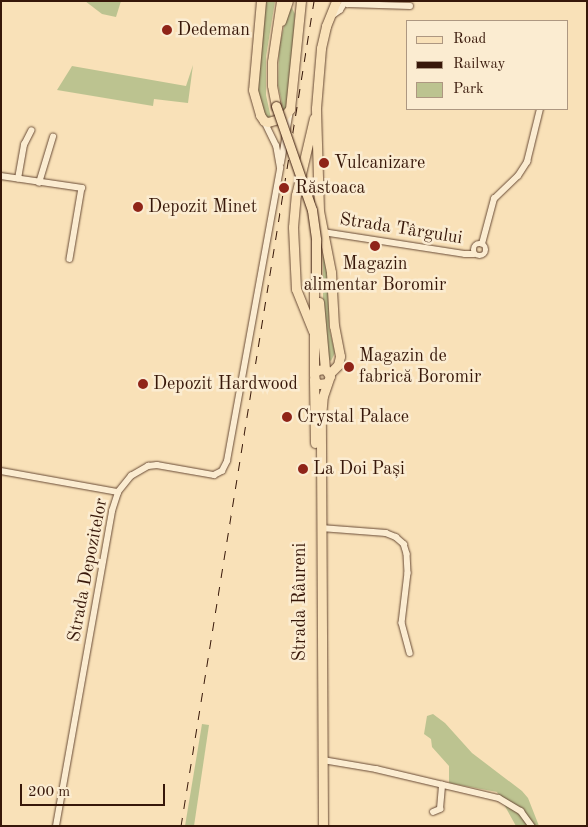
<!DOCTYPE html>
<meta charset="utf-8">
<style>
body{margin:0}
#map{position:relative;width:588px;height:827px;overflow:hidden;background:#f9e1b8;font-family:"Old Standard TT",serif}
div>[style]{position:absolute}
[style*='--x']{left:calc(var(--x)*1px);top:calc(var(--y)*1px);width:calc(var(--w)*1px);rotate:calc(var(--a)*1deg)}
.green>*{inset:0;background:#bcc390}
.roads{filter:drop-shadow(0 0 1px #684a35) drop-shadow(0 0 1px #684a35)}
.street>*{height:5.5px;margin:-2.75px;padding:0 2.75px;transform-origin:2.75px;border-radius:2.75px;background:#fbecd1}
.street>.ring{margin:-2.75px;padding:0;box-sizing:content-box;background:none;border:5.5px solid #fbecd1;border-radius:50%}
.primary>*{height:9px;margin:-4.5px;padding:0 4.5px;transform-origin:4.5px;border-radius:4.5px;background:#f9e1b8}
.rail>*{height:1px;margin-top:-0.5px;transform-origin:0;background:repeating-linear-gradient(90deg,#371709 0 9px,transparent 0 18px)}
.bridges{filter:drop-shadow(0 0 1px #371709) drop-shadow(0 0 1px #371709)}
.primary-bridge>*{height:9px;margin:-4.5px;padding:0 4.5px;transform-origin:4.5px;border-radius:4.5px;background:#f9e1b8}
.dots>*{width:14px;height:14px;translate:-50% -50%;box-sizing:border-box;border:2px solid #fbecd1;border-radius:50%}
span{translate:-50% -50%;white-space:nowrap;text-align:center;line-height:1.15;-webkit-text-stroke:5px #fbecd1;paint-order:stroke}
.poi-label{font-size:18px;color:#371709}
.left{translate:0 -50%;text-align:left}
.street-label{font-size:18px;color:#371709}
.frame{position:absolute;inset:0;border:2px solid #371709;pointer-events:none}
.legend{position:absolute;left:406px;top:20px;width:162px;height:90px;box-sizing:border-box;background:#fbecd1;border:1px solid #ad9781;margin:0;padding:6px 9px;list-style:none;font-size:15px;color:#371709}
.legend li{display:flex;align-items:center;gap:10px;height:25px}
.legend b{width:25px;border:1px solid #ad9781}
.scale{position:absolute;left:20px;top:784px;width:145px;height:22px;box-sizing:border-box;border:2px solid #371709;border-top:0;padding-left:6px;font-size:15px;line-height:18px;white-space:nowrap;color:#371709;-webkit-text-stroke:4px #fbecd1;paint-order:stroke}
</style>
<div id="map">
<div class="green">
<i style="clip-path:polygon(85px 1px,121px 1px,116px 17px,102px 14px)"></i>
<i style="clip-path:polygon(263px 1px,275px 1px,266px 57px,266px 95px,271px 118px,266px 119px,256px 92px)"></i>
<i style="clip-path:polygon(292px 8px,295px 14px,289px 103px,284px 113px,278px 85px,279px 47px,288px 10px)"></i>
<i style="clip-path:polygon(193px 65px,188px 103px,154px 99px,153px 106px,57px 90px,72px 66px,186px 86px)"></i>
<i style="clip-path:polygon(323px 252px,329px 284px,329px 327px,335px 353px,331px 361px,328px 359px,323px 315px)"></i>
<i style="clip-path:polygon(433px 714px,445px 723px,472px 753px,522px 791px,528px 798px,539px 826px,516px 826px,497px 792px,449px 783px,449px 766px,432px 747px,431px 739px,424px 734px,427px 716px)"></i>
<i style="clip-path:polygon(202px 724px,209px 725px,194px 826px,185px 826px)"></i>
</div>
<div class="roads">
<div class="street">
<i style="--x:345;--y:1;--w:4;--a:45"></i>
<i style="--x:348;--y:4;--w:62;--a:1.8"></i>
<i style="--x:330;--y:17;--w:12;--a:-35"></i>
<i style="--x:340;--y:10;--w:9;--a:-58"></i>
<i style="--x:281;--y:163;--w:53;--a:-80.2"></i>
<i style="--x:1;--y:176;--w:82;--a:8.4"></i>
<i style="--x:82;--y:188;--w:72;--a:99.6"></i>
<i style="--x:18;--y:179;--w:35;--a:-80"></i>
<i style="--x:24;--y:145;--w:16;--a:-63"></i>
<i style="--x:39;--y:183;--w:48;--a:-73.1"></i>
<i style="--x:323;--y:232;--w:144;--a:8.8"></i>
<i style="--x:465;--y:254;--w:9;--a:0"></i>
<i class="ring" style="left:474px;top:244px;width:6.5px;height:6.5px"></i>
<i style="--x:482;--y:244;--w:47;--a:-75.1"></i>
<i style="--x:494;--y:199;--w:33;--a:-44"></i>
<i style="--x:518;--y:176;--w:17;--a:-57"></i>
<i style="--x:527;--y:162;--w:55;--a:-76.2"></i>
<i style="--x:1;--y:471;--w:119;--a:10.2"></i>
<i style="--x:321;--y:528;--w:65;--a:4.4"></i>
<i style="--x:386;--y:533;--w:11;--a:22"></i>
<i style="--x:396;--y:537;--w:11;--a:41"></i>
<i style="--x:404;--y:544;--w:10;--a:73"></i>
<i style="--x:407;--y:554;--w:19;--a:87"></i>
<i style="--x:408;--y:573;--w:50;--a:96.8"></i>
<i style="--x:402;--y:623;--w:31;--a:75"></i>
<i style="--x:323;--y:760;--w:54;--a:9.6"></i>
<i style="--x:376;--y:769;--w:126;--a:13.3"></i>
<i style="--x:499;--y:798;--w:26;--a:31"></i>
<i style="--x:521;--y:811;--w:19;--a:54"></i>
<i style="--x:433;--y:812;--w:8;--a:-23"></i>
<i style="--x:440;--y:809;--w:24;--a:-85"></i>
<i style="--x:56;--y:826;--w:320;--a:-79.9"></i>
<i style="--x:112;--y:511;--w:20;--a:-72"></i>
<i style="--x:118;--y:492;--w:21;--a:-51"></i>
<i style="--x:131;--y:476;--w:20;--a:-30"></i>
<i style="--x:148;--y:466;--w:9;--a:-6"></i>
<i style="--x:157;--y:465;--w:58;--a:10"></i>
<i style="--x:214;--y:475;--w:9;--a:-27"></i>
<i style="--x:222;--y:471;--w:11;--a:-63"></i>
<i style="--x:227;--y:461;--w:298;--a:-79.7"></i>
<i style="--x:280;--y:168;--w:22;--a:-100"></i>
<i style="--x:276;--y:146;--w:28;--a:-116"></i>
</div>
<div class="primary">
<i style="--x:261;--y:1;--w:89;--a:95.1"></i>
<i style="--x:253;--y:90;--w:26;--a:74"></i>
<i style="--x:260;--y:115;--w:7;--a:56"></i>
<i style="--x:264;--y:121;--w:4;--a:14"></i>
<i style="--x:268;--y:122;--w:15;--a:-16"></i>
<i style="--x:282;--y:118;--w:12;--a:-48"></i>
<i style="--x:290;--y:109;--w:109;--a:-84.2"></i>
<i style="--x:281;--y:21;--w:21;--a:-71"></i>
<i style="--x:276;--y:106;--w:21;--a:-101"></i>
<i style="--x:272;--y:85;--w:23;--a:-90"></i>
<i style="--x:272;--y:62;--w:62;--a:-81.6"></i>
<i style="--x:319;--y:302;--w:67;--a:84.9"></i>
<i style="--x:313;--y:331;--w:45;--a:-112"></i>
<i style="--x:296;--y:289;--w:62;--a:-92.8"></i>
<i style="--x:293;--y:227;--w:32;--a:-85"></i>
<i style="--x:296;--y:195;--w:79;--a:-76.8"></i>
<i style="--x:330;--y:373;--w:11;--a:-45"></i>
<i style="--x:338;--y:365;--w:9;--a:-77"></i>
<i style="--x:340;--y:356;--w:31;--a:-101"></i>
<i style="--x:334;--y:326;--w:54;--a:-93.2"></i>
<i style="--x:331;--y:272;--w:62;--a:-101.1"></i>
<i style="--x:319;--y:211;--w:103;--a:-91.7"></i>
<i style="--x:316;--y:108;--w:60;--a:-85.2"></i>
<i style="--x:321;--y:48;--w:23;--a:-77"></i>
<i style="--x:326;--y:26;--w:27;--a:-68"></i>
<i style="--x:314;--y:374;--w:86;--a:-90"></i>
<i style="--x:314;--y:288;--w:9;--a:-77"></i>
<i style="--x:314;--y:379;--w:64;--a:89.1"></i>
<i style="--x:323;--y:826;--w:409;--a:-90.3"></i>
<i style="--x:321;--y:417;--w:21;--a:-85"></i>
<i style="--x:323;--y:396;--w:21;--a:-71"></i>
<i style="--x:330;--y:376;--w:9;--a:-126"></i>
<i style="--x:325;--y:369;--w:8;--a:173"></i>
<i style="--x:317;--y:370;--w:5;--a:127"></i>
<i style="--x:314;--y:374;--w:7;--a:82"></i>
<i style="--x:315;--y:381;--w:5;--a:37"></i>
<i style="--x:319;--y:384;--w:8;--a:-7"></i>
</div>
</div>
<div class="rail">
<i style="--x:181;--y:826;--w:836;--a:-80.84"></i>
</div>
<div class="bridges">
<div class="primary-bridge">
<i style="--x:276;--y:106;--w:110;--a:70.9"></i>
<i style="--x:312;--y:210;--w:30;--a:82"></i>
<i style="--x:316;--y:240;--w:39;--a:90"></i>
</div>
</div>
<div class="dots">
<i style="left:167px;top:30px;background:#8f2418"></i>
<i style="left:324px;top:163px;background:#8f2418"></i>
<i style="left:284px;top:188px;background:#8f2418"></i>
<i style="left:138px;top:207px;background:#8f2418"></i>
<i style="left:375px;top:246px;background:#8f2418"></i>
<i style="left:349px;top:367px;background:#8f2418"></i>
<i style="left:143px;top:384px;background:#8f2418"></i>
<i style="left:287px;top:417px;background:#8f2418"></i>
<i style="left:303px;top:469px;background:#8f2418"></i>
</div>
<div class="poi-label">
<span class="left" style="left:177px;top:30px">Dedeman</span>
<span class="left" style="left:334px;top:163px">Vulcanizare</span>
<span class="left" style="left:295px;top:188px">Răstoaca</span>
<span class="left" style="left:148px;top:207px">Depozit Minet</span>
<span style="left:375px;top:275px">Magazin<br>alimentar Boromir</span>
<span class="left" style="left:359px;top:367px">Magazin de<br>fabrică Boromir</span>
<span class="left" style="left:153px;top:384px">Depozit Hardwood</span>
<span class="left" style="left:297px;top:417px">Crystal Palace</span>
<span class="left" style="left:313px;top:469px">La Doi Pași</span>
</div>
<div class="street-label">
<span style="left:401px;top:229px;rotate:9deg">Strada Târgului</span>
<span style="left:88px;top:570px;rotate:-79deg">Strada Depozitelor</span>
<span style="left:300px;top:602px;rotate:-90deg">Strada Râureni</span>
</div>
<div class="frame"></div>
<ul class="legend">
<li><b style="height:6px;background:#f9e1b8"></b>Road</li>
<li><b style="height:6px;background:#371709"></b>Railway</li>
<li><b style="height:14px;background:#bcc390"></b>Park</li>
</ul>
<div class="scale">200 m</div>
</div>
